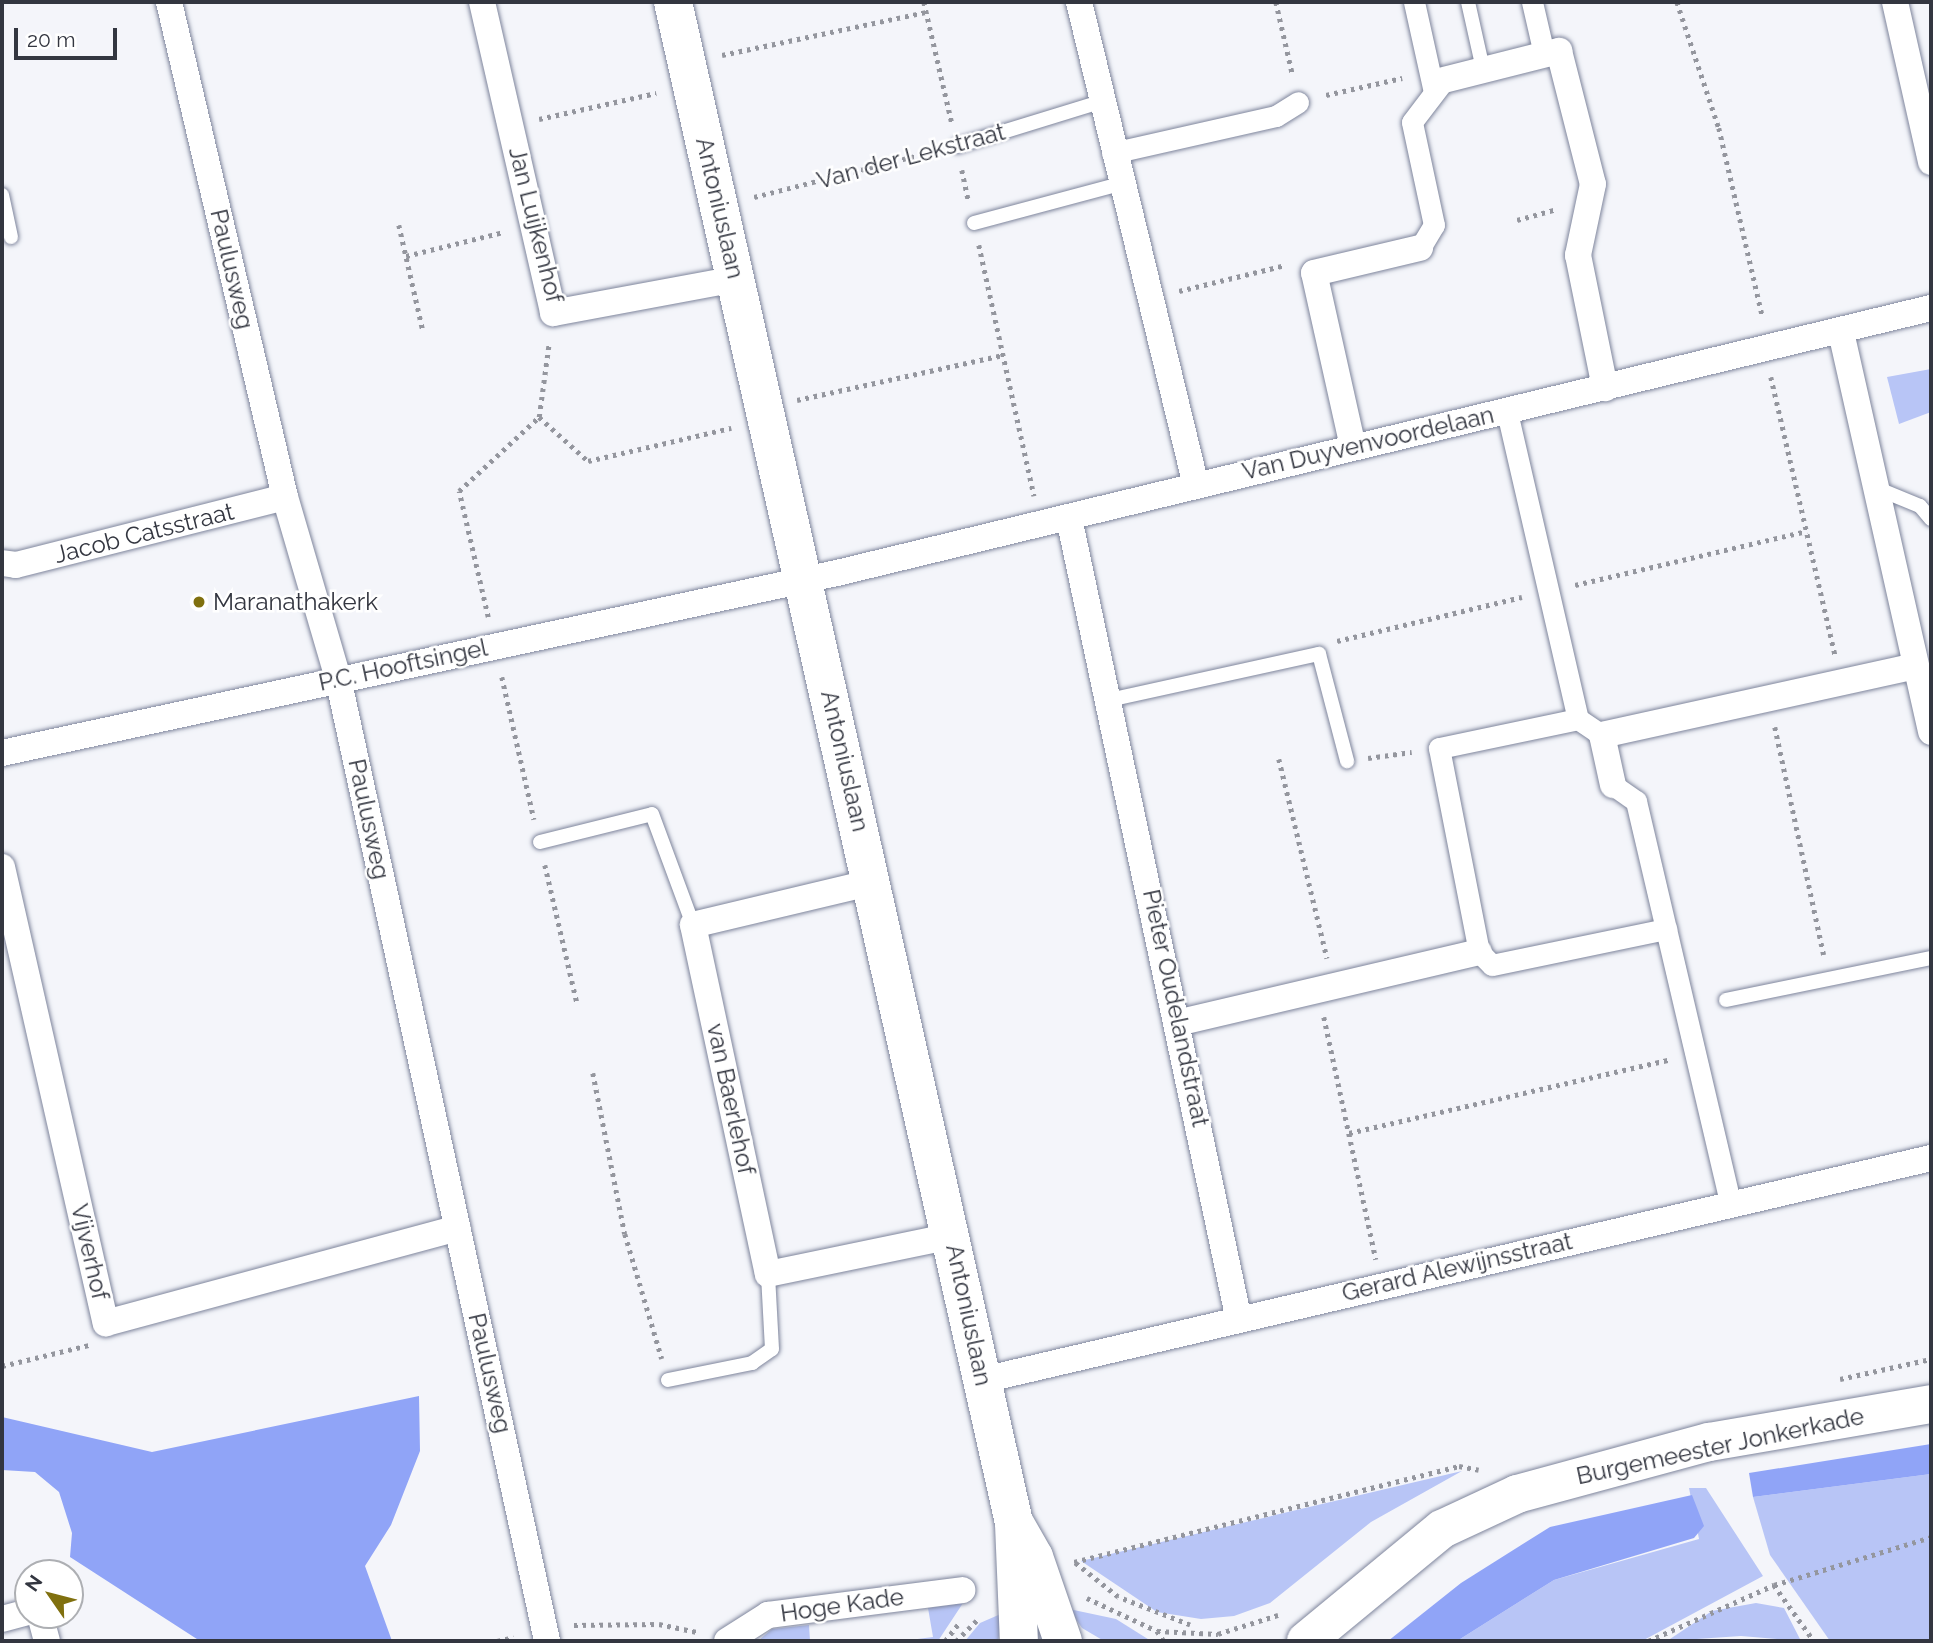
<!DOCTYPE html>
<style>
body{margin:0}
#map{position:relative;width:1933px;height:1643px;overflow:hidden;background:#f4f5fa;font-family:Raleway,sans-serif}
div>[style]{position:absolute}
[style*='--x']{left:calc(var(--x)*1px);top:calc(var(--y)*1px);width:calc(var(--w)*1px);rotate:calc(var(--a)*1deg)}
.green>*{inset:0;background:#b8c5f6}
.water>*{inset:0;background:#90a4f7}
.path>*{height:4.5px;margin-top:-2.25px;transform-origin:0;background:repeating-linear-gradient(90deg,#94969e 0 3.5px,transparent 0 8.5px)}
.roads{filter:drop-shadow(0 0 2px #7e859c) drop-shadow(0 0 2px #7e859c)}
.service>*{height:14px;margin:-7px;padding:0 7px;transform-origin:7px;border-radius:7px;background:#fff}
.pedestrian>*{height:21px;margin:-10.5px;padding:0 10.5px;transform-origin:10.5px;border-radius:10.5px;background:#fff}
.minor>*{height:26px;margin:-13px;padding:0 13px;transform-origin:13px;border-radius:13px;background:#fff}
.secondary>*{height:38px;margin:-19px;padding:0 19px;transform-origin:19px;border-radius:19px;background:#fff}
.dots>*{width:19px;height:19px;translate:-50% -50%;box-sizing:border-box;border:4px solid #fff;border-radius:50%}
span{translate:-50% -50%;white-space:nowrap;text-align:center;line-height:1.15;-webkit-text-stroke:5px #fff;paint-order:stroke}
.street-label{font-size:24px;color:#333640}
.poi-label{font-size:24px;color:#333640}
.left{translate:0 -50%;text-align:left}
.frame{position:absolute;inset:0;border:4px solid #333640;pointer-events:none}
.north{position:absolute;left:14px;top:1559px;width:70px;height:70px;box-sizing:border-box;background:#fff;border:2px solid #adafb3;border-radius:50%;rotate:305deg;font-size:19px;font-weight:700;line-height:28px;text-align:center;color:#333640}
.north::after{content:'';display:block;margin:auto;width:24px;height:32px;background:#80700f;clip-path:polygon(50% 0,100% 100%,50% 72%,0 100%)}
.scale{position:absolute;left:14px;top:28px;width:103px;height:32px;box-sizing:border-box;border:4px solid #333640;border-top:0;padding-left:9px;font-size:21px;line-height:24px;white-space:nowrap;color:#333640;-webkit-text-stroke:5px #fff;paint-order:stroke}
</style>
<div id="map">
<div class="green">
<i style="clip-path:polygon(1931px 369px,1931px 412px,1899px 424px,1887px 377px)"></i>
<i style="clip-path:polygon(1462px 1471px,1371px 1522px,1270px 1603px,1234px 1616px,1201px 1619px,1157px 1612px,1081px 1561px)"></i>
<i style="clip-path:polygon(1931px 1474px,1931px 1641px,1830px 1641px,1770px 1555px,1753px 1497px)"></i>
<i style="clip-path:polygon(1689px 1488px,1706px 1488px,1763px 1576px,1642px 1641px,1457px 1641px,1554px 1580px,1699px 1539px)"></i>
<i style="clip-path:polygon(963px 1603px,938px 1641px,902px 1641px,933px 1637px,928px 1608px)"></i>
<i style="clip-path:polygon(1756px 1603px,1784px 1608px,1801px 1641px,1741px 1636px,1667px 1641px,1712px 1611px)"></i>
<i style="clip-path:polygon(1069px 1609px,1116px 1619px,1151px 1641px,1104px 1641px,1082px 1628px)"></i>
<i style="clip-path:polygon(1003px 1613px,998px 1641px,965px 1641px,980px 1623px)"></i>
<i style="clip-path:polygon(809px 1625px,810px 1641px,758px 1641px,772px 1629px)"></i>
</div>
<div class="water">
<i style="clip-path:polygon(419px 1396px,420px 1451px,391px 1525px,365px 1566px,392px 1641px,200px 1641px,70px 1557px,72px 1533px,59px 1492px,35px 1472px,2px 1470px,2px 1417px,152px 1452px)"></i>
<i style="clip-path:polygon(1931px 1444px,1931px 1474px,1753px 1497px,1749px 1473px)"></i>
<i style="clip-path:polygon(1692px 1495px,1704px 1526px,1694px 1538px,1554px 1580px,1457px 1641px,1388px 1641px,1461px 1583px,1550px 1527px)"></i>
</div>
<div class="path">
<i style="--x:924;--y:2;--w:124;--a:77"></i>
<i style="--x:1276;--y:2;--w:76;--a:77.1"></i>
<i style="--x:1677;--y:2;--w:133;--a:71.6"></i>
<i style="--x:1719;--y:128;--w:195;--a:77"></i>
<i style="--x:722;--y:55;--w:208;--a:-11.9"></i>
<i style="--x:1326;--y:95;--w:78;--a:-12.6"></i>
<i style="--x:539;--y:119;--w:120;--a:-12.5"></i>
<i style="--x:962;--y:170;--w:30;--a:78"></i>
<i style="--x:754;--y:197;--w:187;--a:-14.3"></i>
<i style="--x:1517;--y:220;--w:41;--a:-15.4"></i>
<i style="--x:399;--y:225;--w:109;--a:77.2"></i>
<i style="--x:979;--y:245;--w:257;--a:77.6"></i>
<i style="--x:406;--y:256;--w:101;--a:-13.8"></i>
<i style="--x:1179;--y:291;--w:110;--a:-13.7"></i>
<i style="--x:1771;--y:377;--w:285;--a:77"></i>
<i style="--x:797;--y:400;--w:211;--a:-12.3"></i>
<i style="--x:539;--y:417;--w:66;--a:41.9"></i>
<i style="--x:588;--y:461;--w:147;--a:-13"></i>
<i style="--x:1575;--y:585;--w:238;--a:-13.1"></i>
<i style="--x:488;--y:617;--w:129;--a:-103"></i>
<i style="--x:459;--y:491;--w:109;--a:-42.8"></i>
<i style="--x:539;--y:417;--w:75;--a:-82.3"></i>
<i style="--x:1337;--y:641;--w:190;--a:-13.4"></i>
<i style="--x:502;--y:677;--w:146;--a:77.3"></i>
<i style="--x:1775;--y:727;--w:233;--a:77.9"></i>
<i style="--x:1368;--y:758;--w:44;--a:-7.8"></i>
<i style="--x:1279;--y:759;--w:205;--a:76.4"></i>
<i style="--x:545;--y:865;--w:142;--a:76.9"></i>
<i style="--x:1324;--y:1017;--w:248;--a:77.9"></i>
<i style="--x:593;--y:1073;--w:164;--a:78.8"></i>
<i style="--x:625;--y:1234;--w:130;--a:73.5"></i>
<i style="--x:1349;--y:1133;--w:328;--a:-12.9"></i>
<i style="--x:2;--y:1366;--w:89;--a:-13.6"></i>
<i style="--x:1840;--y:1379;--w:93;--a:-12.4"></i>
<i style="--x:1774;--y:1585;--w:69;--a:54.5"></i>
<i style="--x:1087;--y:1598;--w:77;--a:25.2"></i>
<i style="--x:1157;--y:1631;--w:12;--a:55"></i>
<i style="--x:574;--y:1625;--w:85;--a:-0.7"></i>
<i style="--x:659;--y:1624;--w:40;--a:12"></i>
<i style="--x:1190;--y:1625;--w:77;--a:-158.7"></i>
<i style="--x:1118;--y:1597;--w:56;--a:-141.5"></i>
<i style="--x:1074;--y:1562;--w:397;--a:-14"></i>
<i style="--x:1459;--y:1466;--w:20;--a:11"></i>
<i style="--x:1157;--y:1631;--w:61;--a:2.8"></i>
<i style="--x:1218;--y:1634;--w:63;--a:-17.6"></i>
<i style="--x:497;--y:1641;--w:17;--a:-13"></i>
<i style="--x:945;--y:1641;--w:24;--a:-52"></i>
<i style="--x:956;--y:1641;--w:31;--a:-45"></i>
<i style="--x:1648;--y:1641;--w:138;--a:-24"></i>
<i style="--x:1774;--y:1585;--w:164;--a:-17"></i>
</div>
<div class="roads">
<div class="service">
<i style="--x:1468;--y:2;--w:69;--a:77.4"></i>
<i style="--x:957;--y:146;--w:150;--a:-17.1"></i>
<i style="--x:2;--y:195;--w:43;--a:77.9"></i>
<i style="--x:974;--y:223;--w:151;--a:-15"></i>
<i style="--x:1881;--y:490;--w:42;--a:22.3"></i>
<i style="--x:1920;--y:506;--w:17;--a:50"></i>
<i style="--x:1109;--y:700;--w:215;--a:-12.4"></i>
<i style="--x:1319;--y:654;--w:111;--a:75.3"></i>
<i style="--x:540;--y:842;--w:115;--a:-14"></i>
<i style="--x:652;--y:814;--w:118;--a:69.7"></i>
<i style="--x:1726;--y:1000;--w:209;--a:-11.6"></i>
<i style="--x:668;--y:1380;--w:86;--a:-11.4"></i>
<i style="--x:752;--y:1363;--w:24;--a:-35"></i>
<i style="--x:772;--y:1349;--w:75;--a:-93.1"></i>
</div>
<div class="pedestrian">
<i style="--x:1414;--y:2;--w:92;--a:77.5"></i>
<i style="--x:1532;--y:2;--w:53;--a:77"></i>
<i style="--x:1112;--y:153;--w:168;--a:-12.7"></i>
<i style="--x:1276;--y:116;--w:26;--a:-32"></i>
<i style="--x:1420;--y:248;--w:27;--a:-59"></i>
<i style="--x:1434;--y:225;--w:105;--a:-102.1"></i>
<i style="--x:1412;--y:122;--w:53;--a:-52.7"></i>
<i style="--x:1507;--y:412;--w:315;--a:77"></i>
<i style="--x:1578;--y:719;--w:29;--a:34"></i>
<i style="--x:1578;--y:719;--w:142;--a:168.2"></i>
<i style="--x:1439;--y:748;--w:208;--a:78.9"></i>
<i style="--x:1479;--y:952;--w:18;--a:45"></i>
<i style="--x:1492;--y:965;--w:178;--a:-11.7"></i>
<i style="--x:1613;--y:785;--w:28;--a:35"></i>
<i style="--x:1636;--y:801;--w:416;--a:76.8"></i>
</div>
<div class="minor">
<i style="--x:169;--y:2;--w:508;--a:76.81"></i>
<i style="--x:285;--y:497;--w:189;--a:73.7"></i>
<i style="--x:338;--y:678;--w:985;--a:77.75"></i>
<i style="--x:482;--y:2;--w:319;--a:77.1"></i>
<i style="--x:553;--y:313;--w:187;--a:-10.5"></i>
<i style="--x:1079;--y:2;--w:493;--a:76.4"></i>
<i style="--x:1895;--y:2;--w:164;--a:77.3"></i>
<i style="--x:1444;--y:80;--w:119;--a:-14.2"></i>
<i style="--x:1559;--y:51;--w:137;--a:75.7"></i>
<i style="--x:1593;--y:184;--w:73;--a:101.9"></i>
<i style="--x:1578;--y:255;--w:136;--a:78.5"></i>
<i style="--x:1841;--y:332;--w:410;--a:77.3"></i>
<i style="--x:1353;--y:447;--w:178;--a:-102.6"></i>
<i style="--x:1314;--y:273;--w:109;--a:-13.3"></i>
<i style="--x:1069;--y:518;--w:816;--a:78.04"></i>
<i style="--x:2;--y:563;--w:14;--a:8"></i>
<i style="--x:16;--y:565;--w:277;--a:-14.2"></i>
<i style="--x:2;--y:753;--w:854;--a:-12.17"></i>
<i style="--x:837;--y:573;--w:1126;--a:-13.62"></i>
<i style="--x:1613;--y:785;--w:51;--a:-102.4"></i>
<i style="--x:1602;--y:735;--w:321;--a:-12.4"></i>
<i style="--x:2;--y:867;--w:468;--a:77.2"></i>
<i style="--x:106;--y:1323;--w:364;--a:-15.1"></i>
<i style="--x:873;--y:882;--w:185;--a:166.6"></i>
<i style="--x:693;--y:925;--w:357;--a:77.9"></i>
<i style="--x:768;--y:1274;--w:187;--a:-11.7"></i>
<i style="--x:1181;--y:1022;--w:306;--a:-13.2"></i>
<i style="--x:983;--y:1380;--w:974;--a:-13.18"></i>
<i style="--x:40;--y:1615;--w:27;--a:75"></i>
<i style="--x:2;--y:1619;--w:27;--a:-15"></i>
<i style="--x:727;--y:1641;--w:49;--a:-32.4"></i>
<i style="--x:768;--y:1615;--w:196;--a:-7.3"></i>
</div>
<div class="secondary">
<i style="--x:673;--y:2;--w:1558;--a:77.36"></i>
<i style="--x:1014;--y:1522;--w:40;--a:60.3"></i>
<i style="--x:1034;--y:1557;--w:89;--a:71"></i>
<i style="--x:1014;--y:1524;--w:117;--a:87.6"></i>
<i style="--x:1306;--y:1641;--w:176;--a:-39.5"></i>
<i style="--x:1442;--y:1529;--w:83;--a:-25"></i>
<i style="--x:1517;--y:1494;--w:199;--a:-15.2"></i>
<i style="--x:1709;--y:1442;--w:225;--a:-9.7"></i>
</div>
</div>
<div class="dots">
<i style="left:199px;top:602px;background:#80700f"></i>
</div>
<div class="street-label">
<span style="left:911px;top:156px;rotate:-15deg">Van der Lekstraat</span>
<span style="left:720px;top:208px;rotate:77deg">Antoniuslaan</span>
<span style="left:536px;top:225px;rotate:76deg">Jan Luijkenhof</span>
<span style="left:232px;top:269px;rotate:77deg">Paulusweg</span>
<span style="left:1368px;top:443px;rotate:-13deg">Van Duyvenvoordelaan</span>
<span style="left:144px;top:533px;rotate:-14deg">Jacob Catsstraat</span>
<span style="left:403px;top:665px;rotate:-12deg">P.C. Hooftsingel</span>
<span style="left:845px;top:761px;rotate:77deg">Antoniuslaan</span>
<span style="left:369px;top:819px;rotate:78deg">Paulusweg</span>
<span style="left:1176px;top:1008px;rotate:78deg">Pieter Oudelandstraat</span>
<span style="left:731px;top:1099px;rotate:78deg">van Baerlehof</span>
<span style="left:90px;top:1252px;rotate:77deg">Vijverhof</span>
<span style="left:1457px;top:1267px;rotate:-13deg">Gerard Alewijnsstraat</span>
<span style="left:969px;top:1315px;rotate:78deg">Antoniuslaan</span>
<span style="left:490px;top:1373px;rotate:77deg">Paulusweg</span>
<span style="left:1720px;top:1446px;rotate:-12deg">Burgemeester Jonkerkade</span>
<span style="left:842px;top:1605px;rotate:-8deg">Hoge Kade</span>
</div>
<div class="poi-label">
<span class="left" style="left:213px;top:602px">Maranathakerk</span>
</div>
<div class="frame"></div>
<div class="north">N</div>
<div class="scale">20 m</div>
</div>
